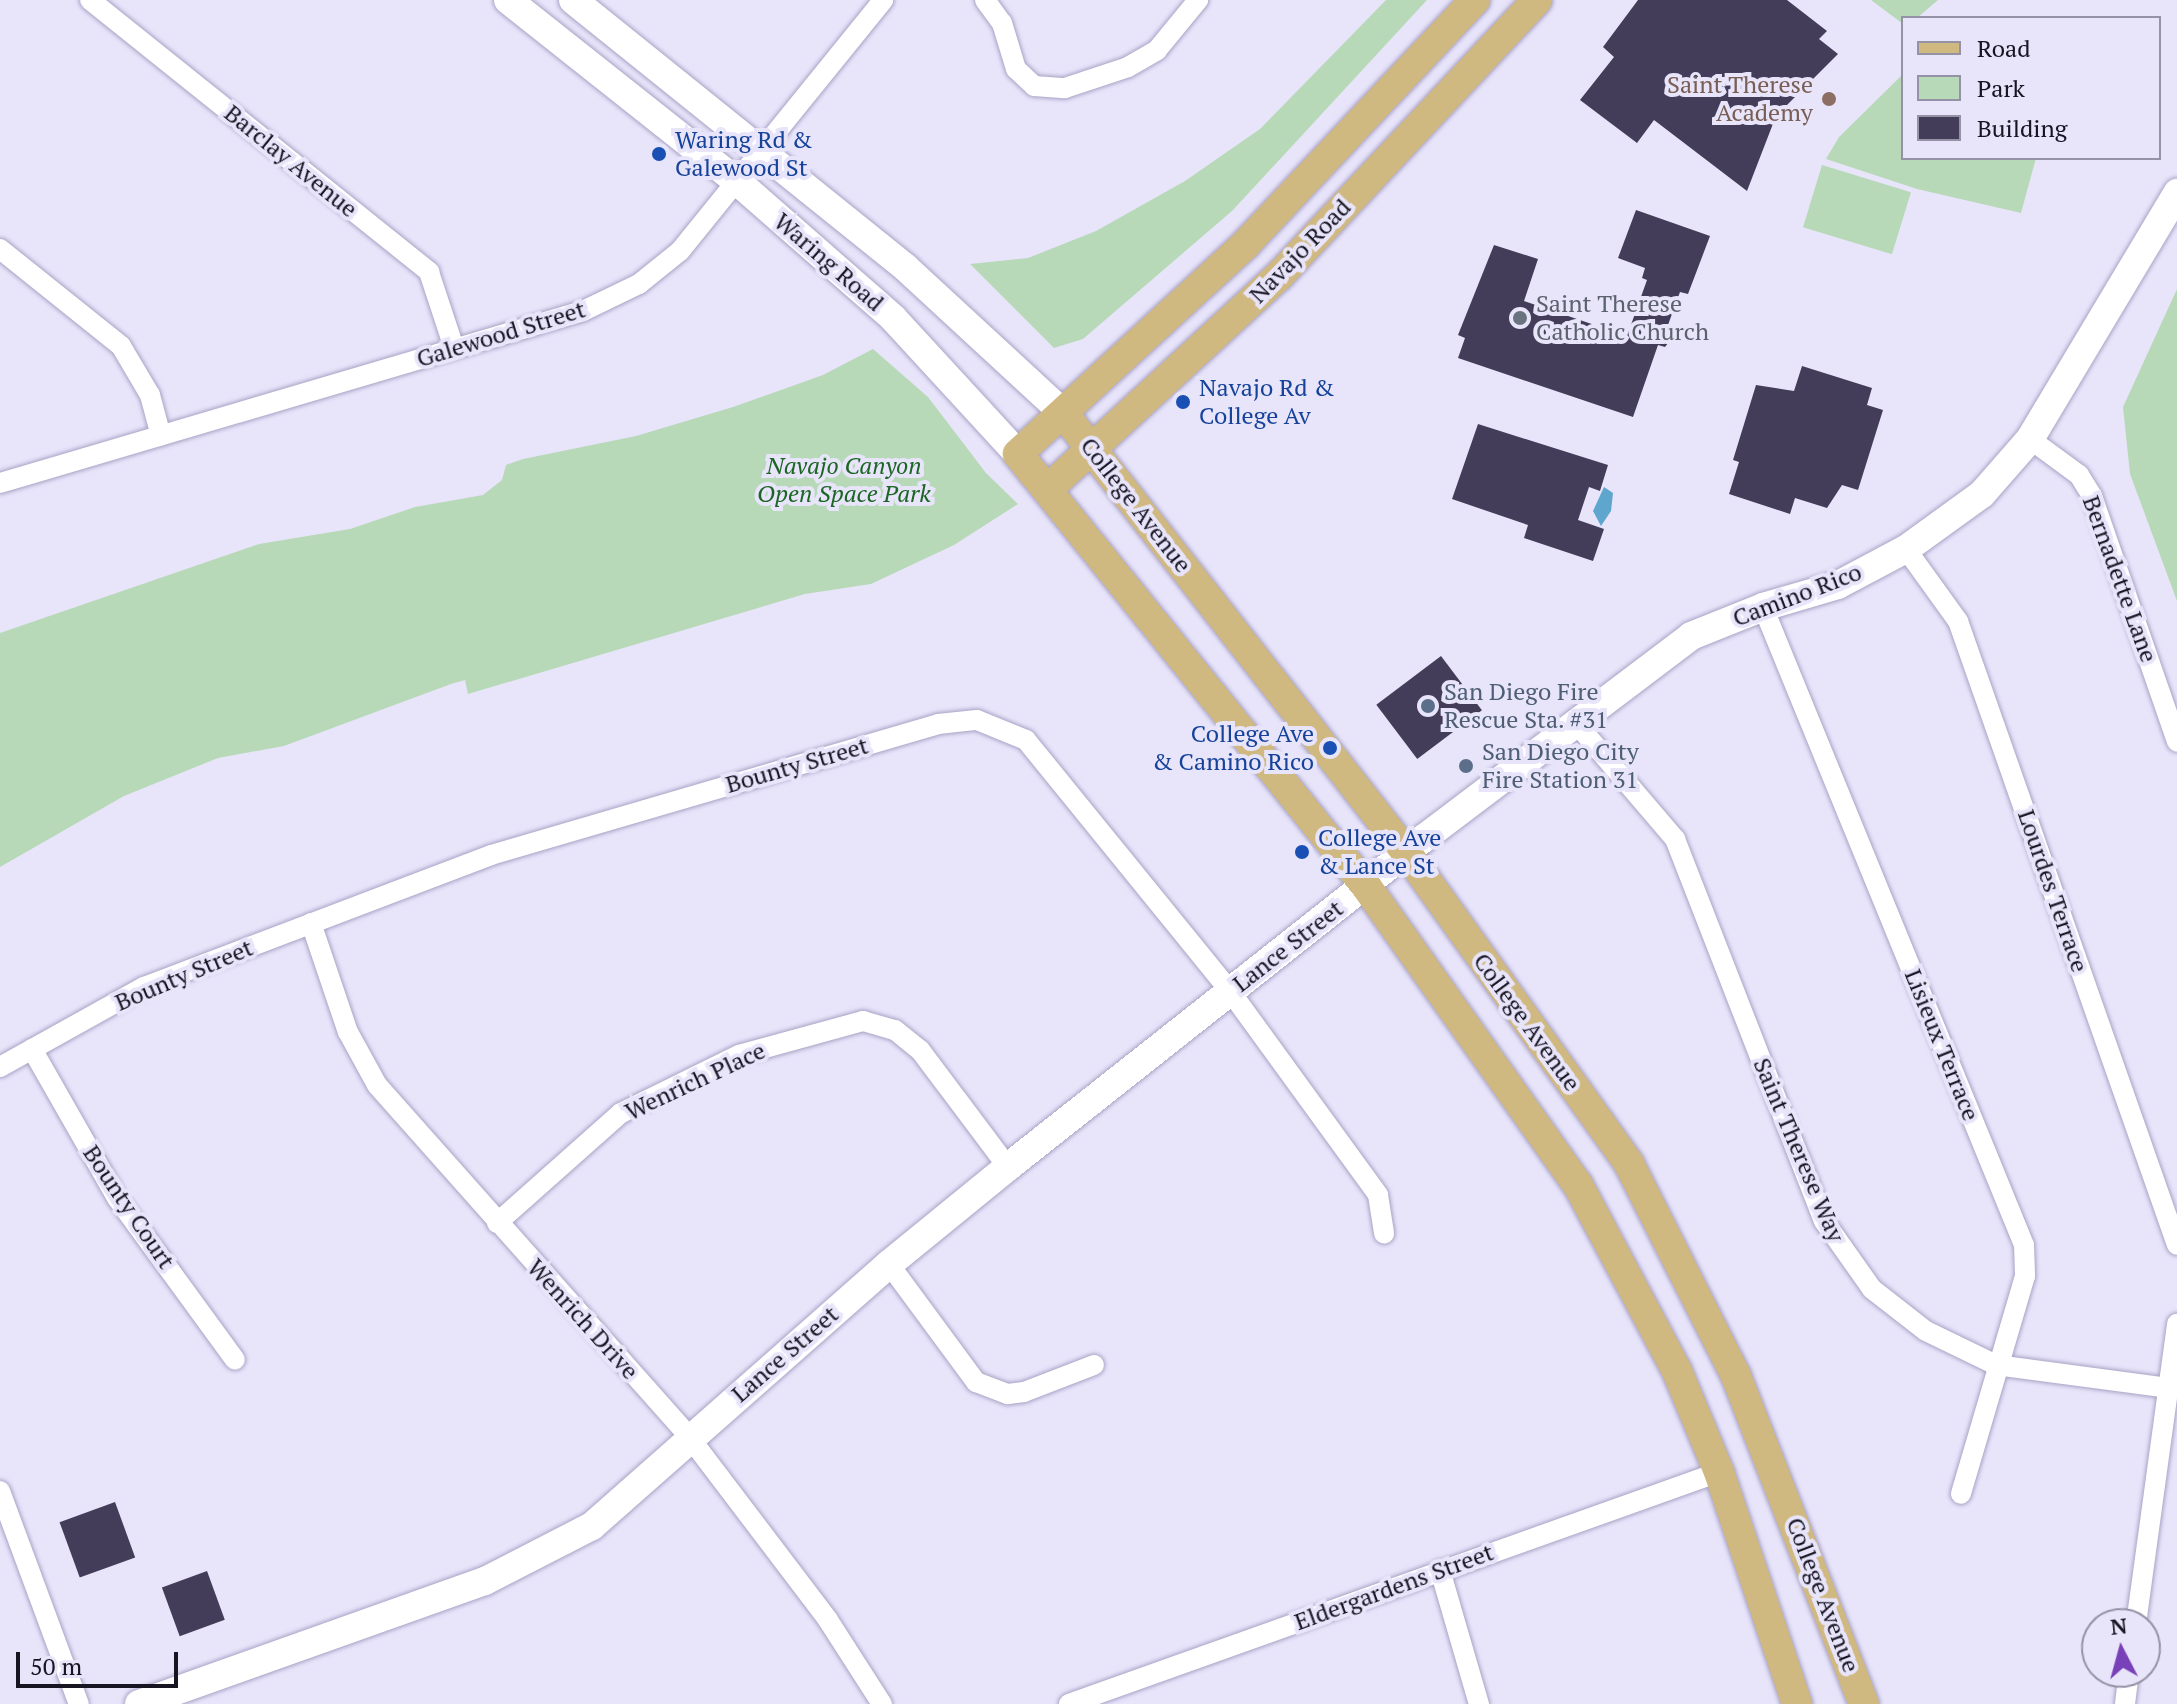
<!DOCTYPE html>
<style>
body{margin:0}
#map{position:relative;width:2177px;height:1704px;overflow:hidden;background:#e8e5fb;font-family:"PT Serif",serif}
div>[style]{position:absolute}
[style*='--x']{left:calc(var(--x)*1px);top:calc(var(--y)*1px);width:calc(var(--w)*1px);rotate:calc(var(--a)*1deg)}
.green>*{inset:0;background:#b8d9b8;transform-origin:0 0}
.water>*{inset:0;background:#5ea6ce}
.building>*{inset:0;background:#433d5a;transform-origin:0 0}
.roads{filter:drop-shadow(0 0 2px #a9a3c5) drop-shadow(0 0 2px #a9a3c5)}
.street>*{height:20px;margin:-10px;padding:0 10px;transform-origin:10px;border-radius:10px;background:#fff}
.secondary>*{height:28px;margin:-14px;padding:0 14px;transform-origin:14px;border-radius:14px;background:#fff}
.primary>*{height:30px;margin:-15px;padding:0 15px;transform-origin:15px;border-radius:15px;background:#d0b881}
.dots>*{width:22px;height:22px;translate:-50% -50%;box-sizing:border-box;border:4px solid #e8e5fb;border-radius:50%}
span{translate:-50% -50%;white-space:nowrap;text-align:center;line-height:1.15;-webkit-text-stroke:8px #e8e5fb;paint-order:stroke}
.education-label{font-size:24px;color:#785e54}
.right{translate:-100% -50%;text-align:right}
.transit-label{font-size:24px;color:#164399}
.left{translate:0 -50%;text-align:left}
.street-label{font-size:24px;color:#171522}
.worship-label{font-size:24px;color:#5b616d}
.park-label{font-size:24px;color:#1c6624;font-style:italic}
.service-label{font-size:24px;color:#4e5e75}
.legend{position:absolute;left:1901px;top:16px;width:260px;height:144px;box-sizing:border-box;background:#e8e5fb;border:2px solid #9492a4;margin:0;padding:10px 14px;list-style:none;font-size:24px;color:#171522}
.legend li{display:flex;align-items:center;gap:16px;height:40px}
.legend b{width:40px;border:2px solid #9492a4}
.north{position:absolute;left:2081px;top:1608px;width:80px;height:80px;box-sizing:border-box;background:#e8e5fb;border:2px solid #9492a4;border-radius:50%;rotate:354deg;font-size:22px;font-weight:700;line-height:32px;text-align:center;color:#171522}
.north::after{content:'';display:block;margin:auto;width:28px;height:36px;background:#7941b8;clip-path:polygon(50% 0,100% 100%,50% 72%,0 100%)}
.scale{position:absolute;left:16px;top:1652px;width:162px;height:36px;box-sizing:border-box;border:4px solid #171522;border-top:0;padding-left:10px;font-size:24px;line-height:28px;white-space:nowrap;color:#171522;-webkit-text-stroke:6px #e8e5fb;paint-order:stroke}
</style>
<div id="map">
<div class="green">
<i style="clip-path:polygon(1386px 0,1427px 0,1232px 211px,1083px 339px,1054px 348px,970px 264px,1028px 258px,1096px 231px,1185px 181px,1260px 129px)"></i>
<i style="clip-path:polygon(1871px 0,1938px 0,1917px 18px,1903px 18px,1903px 24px)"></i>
<i style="clip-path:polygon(1903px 74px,1903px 158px,2036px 158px,2021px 213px,1917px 189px,1826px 159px,1839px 137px)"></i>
<i style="left:1822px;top:165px;width:93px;height:65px;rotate:17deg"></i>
<i style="clip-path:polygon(2177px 289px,2177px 601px,2130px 474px,2123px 407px)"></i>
<i style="clip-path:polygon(873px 349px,928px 397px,986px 473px,1018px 504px,954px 545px,871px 584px,805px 594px,468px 694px,465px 680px,451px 684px,284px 746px,218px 758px,124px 796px,0 867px,0 633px,259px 544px,350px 529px,415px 507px,483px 495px,502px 480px,506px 465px,523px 459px,636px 436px,733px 407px,823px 375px)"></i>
</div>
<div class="water">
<i style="clip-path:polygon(1604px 487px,1613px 493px,1611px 511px,1601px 526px,1593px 511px)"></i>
</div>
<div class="building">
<i style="clip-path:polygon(1638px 0,1787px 0,1827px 31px,1819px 39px,1838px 54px,1776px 116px,1747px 191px,1654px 120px,1637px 143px,1580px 100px,1614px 57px,1603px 47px)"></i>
<i style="clip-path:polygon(1636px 210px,1710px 236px,1688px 294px,1680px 292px,1668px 325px,1679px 329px,1665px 347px,1658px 345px,1633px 417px,1458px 358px,1465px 338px,1458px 335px,1494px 245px,1538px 259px,1524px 301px,1627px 336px,1647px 280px,1642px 278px,1645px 268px,1618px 258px)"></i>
<i style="clip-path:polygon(1802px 366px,1872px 388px,1867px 405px,1883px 410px,1858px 490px,1842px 485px,1827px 508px,1795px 498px,1790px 514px,1729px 494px,1739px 462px,1733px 460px,1756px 385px,1794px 391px)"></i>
<i style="clip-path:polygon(1478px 424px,1608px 465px,1600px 491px,1589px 487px,1578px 520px,1604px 529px,1593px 561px,1524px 538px,1528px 525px,1452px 499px)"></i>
<i style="left:1441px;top:656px;width:68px;height:81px;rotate:53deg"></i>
<i style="left:115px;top:1502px;width:59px;height:59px;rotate:70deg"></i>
<i style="left:207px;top:1571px;width:52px;height:48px;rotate:70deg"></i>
</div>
<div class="roads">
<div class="street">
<i style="--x:90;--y:0;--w:435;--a:38.7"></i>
<i style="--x:429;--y:272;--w:80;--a:71.8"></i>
<i style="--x:985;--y:0;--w:29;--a:54"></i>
<i style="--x:1002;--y:23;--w:48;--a:73.1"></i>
<i style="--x:1016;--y:69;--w:25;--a:43"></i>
<i style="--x:1034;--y:86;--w:31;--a:4"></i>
<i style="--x:1065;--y:88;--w:66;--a:-18.4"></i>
<i style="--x:1128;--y:67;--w:34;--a:-30"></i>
<i style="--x:1157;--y:50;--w:65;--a:-50.6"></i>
<i style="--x:0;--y:249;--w:155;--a:38.7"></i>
<i style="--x:121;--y:346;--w:57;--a:59.4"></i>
<i style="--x:150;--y:395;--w:42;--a:75"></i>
<i style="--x:2030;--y:439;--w:61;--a:36.3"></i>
<i style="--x:2079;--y:475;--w:25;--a:58"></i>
<i style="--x:2092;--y:496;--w:260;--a:70.9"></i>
<i style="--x:0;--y:483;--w:608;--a:-16.44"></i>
<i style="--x:583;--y:311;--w:62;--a:-25.7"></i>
<i style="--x:639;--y:284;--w:53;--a:-38.8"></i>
<i style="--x:680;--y:251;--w:323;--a:-51"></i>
<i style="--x:1906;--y:549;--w:89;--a:54.2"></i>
<i style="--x:1958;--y:621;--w:661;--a:70.66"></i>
<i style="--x:1763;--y:607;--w:689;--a:67.75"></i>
<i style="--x:2024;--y:1245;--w:31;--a:88"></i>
<i style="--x:2025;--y:1276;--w:227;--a:106.4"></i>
<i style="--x:1576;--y:723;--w:153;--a:49.5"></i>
<i style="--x:1675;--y:839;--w:410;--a:68.7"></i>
<i style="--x:1824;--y:1221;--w:83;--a:54.8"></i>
<i style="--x:1872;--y:1289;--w:68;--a:37.9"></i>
<i style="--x:1926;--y:1331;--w:78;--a:25.9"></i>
<i style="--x:1996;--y:1365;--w:183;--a:7.6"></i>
<i style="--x:311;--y:923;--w:115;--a:71.3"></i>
<i style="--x:348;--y:1032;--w:60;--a:61.3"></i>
<i style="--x:377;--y:1085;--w:472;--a:48.4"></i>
<i style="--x:690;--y:1438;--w:228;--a:52.8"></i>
<i style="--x:828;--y:1620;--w:100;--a:57.3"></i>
<i style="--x:32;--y:1049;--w:172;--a:60.3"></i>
<i style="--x:117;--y:1198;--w:200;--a:53.9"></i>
<i style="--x:0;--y:1067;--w:165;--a:-29.1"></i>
<i style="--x:144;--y:987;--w:371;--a:-20.8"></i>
<i style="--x:491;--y:855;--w:466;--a:-16.3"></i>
<i style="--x:938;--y:724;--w:39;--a:-6"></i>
<i style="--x:977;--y:720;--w:53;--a:22.2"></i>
<i style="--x:1026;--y:740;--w:323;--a:50.9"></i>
<i style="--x:1230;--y:991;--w:252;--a:54"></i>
<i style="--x:1378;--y:1195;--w:39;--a:81"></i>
<i style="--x:497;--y:1223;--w:166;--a:-41.6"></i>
<i style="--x:621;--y:1113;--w:131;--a:-26.2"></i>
<i style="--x:739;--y:1055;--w:129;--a:-15.3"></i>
<i style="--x:863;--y:1021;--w:33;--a:16"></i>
<i style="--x:895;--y:1030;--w:32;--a:39"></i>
<i style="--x:920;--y:1050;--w:146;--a:53.1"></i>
<i style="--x:889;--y:1264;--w:147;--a:53.6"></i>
<i style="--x:976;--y:1382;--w:34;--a:21"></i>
<i style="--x:1008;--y:1394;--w:16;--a:-7"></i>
<i style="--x:1024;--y:1392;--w:75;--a:-21.1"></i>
<i style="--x:0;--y:1491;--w:227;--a:69.7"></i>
<i style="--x:1440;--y:1570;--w:140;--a:73.8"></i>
<i style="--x:2136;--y:1624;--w:303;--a:-82.2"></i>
<i style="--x:1069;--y:1704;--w:690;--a:-19.64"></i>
<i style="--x:2125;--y:1704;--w:32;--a:-83"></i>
</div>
<div class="secondary">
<i style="--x:508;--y:0;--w:295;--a:38.4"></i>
<i style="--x:739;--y:183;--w:205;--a:41.2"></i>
<i style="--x:893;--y:318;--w:185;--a:47.4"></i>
<i style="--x:573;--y:0;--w:427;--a:38.8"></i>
<i style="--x:906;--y:268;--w:215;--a:42.7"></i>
<i style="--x:139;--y:1704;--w:367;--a:-19.6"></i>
<i style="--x:485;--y:1581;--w:120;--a:-27.2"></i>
<i style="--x:592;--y:1526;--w:396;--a:-41.4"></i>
<i style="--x:889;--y:1264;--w:154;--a:-39.2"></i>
<i style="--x:1008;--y:1167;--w:529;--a:-38.32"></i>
<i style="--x:1423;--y:839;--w:336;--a:-37.1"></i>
<i style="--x:1691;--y:636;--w:78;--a:-21.9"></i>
<i style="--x:1763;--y:607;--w:78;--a:-16.3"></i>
<i style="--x:1838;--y:585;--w:77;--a:-27.9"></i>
<i style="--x:1906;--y:549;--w:94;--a:-35.9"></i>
<i style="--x:1982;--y:494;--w:73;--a:-48.9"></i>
<i style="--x:2030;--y:439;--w:287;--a:-59.1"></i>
</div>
<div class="primary">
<i style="--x:1475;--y:0;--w:335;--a:133.2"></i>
<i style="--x:1246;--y:244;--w:310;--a:137.4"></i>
<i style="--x:1018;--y:454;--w:555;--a:51.15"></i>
<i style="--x:1366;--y:886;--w:367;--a:54.7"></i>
<i style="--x:1578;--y:1185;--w:211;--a:62"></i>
<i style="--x:1677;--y:1371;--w:109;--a:67.4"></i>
<i style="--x:1719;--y:1472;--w:245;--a:71.4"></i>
<i style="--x:1064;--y:414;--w:556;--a:52.02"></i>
<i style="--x:1406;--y:852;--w:384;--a:54.4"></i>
<i style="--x:1629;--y:1164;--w:237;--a:63.2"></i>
<i style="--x:1736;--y:1376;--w:352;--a:68.7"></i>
<i style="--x:1049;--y:488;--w:311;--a:-42.7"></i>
<i style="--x:1278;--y:277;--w:379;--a:-46.9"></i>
</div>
</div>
<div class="dots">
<i style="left:1829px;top:99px;background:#8d6e63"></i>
<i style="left:659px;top:154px;background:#1a4fb4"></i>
<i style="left:1520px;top:318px;background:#6b7280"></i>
<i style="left:1183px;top:402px;background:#1a4fb4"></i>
<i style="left:1428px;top:706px;background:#5c6f8a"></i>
<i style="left:1330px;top:748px;background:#1a4fb4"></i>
<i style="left:1466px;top:766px;background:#5c6f8a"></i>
<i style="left:1302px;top:852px;background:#1a4fb4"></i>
</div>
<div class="education-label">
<span class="right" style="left:1813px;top:99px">Saint Therese<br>Academy</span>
</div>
<div class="transit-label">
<span class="left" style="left:675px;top:154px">Waring Rd &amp;<br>Galewood St</span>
<span class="left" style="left:1199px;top:402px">Navajo Rd &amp;<br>College Av</span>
<span class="right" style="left:1314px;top:748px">College Ave<br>&amp; Camino Rico</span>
<span class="left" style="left:1318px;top:852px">College Ave<br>&amp; Lance St</span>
</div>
<div class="street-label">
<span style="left:291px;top:161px;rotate:39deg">Barclay Avenue</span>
<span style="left:1300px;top:251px;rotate:-46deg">Navajo Road</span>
<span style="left:829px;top:262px;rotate:41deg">Waring Road</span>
<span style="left:501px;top:334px;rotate:-17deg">Galewood Street</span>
<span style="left:1136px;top:505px;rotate:52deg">College Avenue</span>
<span style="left:2120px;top:579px;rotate:70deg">Bernadette Lane</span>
<span style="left:1797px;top:595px;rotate:-21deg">Camino Rico</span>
<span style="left:797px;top:765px;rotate:-16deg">Bounty Street</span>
<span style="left:2053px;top:891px;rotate:71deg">Lourdes Terrace</span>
<span style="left:1288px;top:946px;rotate:-38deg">Lance Street</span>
<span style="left:184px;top:975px;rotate:-23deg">Bounty Street</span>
<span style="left:1527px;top:1022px;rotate:54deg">College Avenue</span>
<span style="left:1942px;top:1045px;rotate:68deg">Lisieux Terrace</span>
<span style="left:695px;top:1081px;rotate:-25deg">Wenrich Place</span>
<span style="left:1799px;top:1150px;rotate:67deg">Saint Therese Way</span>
<span style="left:129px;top:1207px;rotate:56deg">Bounty Court</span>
<span style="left:583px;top:1319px;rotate:48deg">Wenrich Drive</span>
<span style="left:785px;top:1354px;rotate:-41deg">Lance Street</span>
<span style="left:1394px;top:1587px;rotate:-20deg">Eldergardens Street</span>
<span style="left:1823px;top:1595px;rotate:69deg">College Avenue</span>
</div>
<div class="worship-label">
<span class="left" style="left:1536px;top:318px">Saint Therese<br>Catholic Church</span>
</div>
<div class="park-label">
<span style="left:844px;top:480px">Navajo Canyon<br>Open Space Park</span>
</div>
<div class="service-label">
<span class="left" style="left:1444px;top:706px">San Diego Fire<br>Rescue Sta. #31</span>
<span class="left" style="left:1482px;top:766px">San Diego City<br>Fire Station 31</span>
</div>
<ul class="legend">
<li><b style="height:10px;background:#d0b881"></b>Road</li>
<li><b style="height:22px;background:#b8d9b8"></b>Park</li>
<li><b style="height:22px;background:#433d5a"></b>Building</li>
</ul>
<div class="north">N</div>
<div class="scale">50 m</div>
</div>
